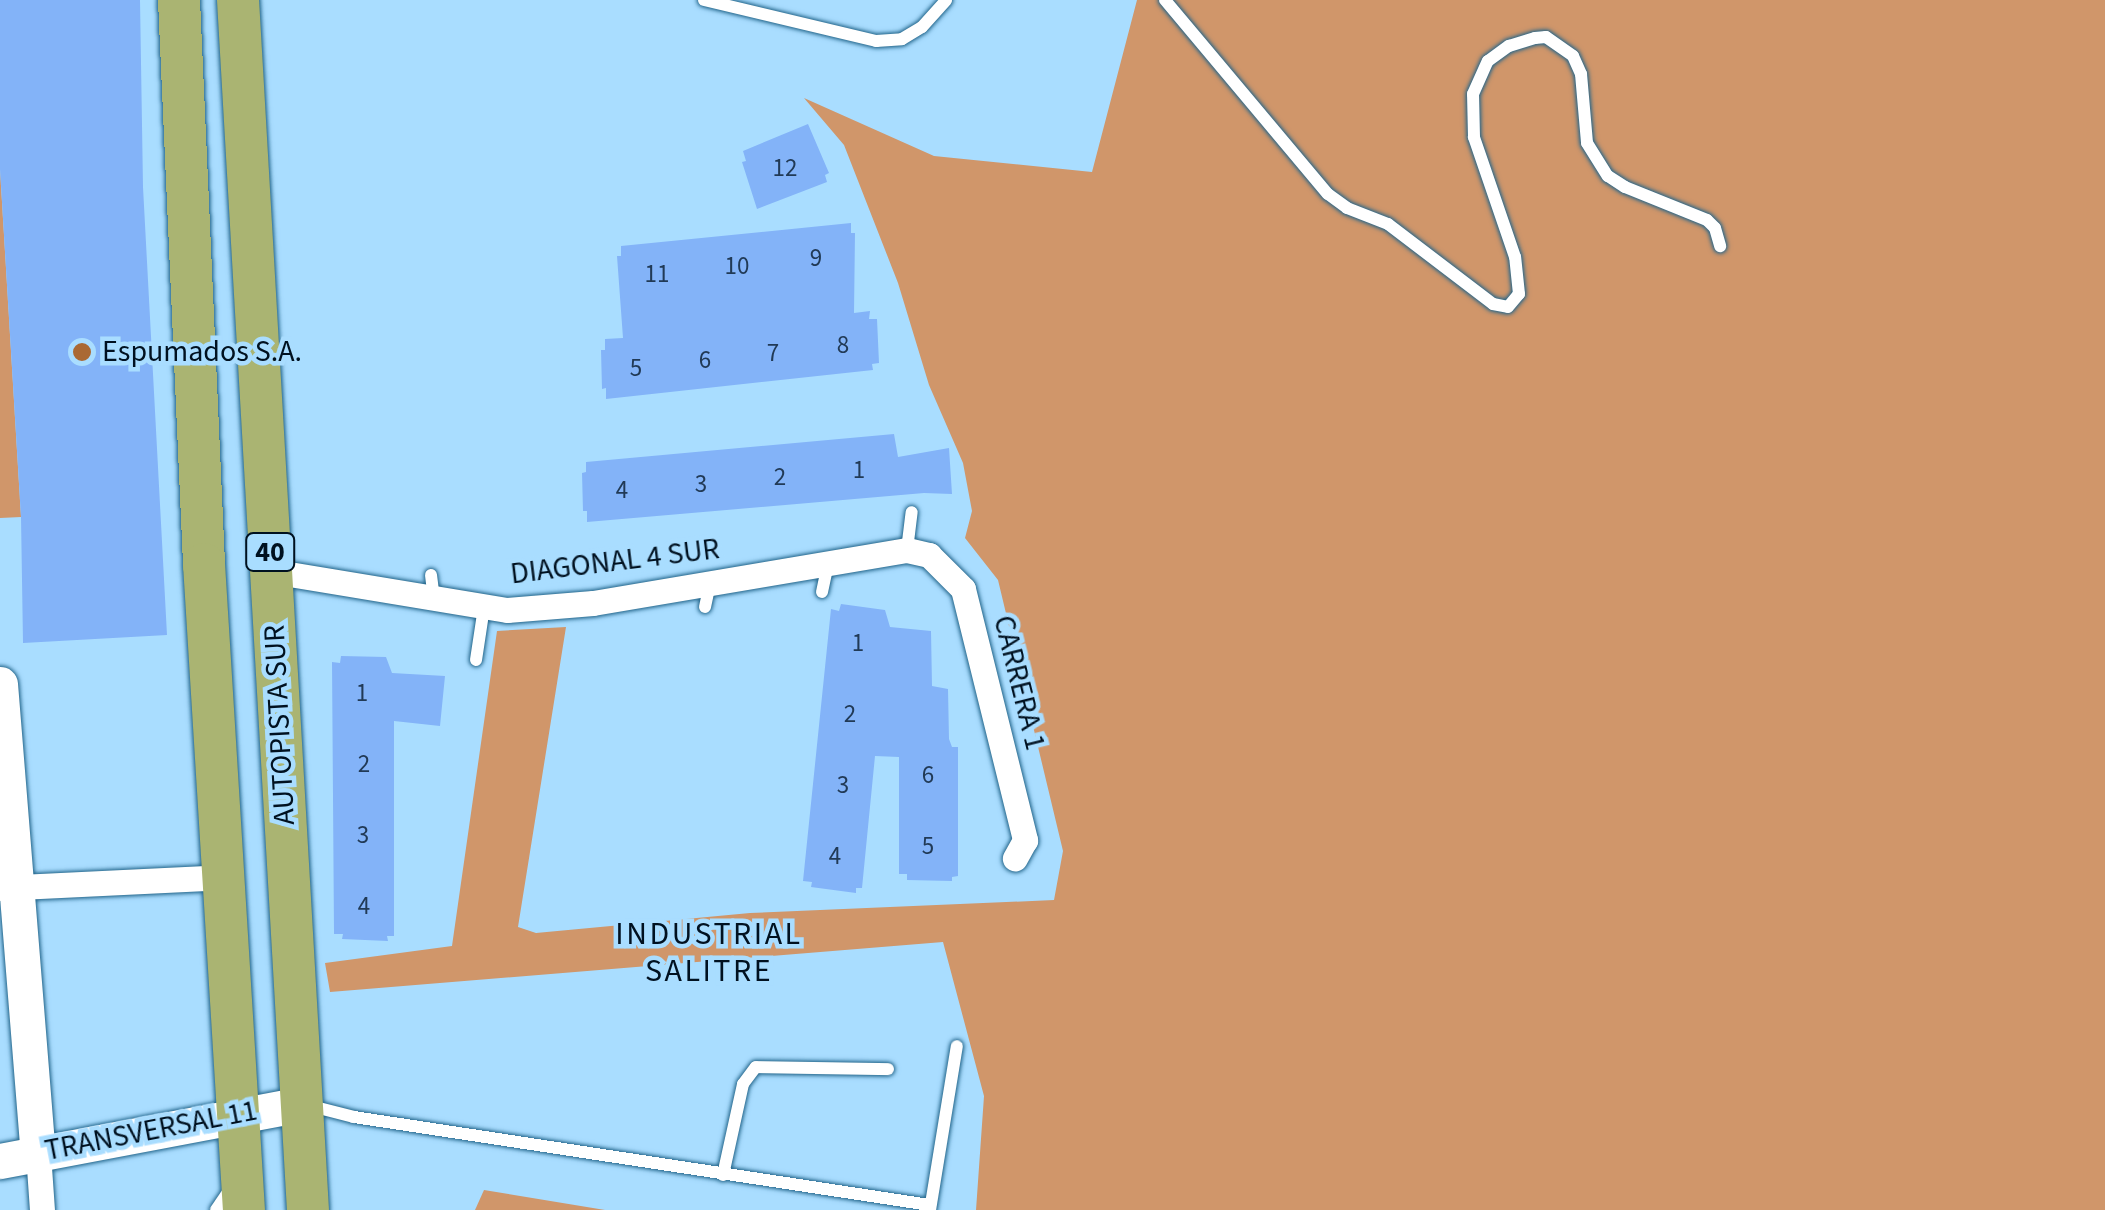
<!DOCTYPE html>
<style>
body{margin:0}
#map{position:relative;width:2105px;height:1210px;overflow:hidden;background:#a9ddff;font-family:"Source Sans 3",sans-serif}
div>[style]{position:absolute}
[style*='--x']{left:calc(var(--x)*1px);top:calc(var(--y)*1px);width:calc(var(--w)*1px);rotate:calc(var(--a)*1deg)}
.green>*{inset:0;background:#d0966a}
.building>*{inset:0;background:#83b3f8}
.roads{filter:drop-shadow(0 0 2px #21648a) drop-shadow(0 0 2px #21648a)}
.service>*{height:12px;margin:-6px;padding:0 6px;transform-origin:6px;border-radius:6px;background:#fff}
.minor>*{height:25px;margin:-12.5px;padding:0 12.5px;transform-origin:12.5px;border-radius:12.5px;background:#fff}
.secondary>*{height:35px;margin:-17.5px;padding:0 17.5px;transform-origin:17.5px;border-radius:17.5px;background:#fff}
.trunk>*{height:42px;margin:-21px;padding:0 21px;transform-origin:21px;border-radius:21px;background:#aab472}
.dots>*{width:28px;height:28px;translate:-50% -50%;box-sizing:border-box;border:5px solid #a9ddff;border-radius:50%}
span{translate:-50% -50%;white-space:nowrap;text-align:center;line-height:1.15;-webkit-text-stroke:9px #a9ddff;paint-order:stroke}
.number-label{font-size:25px;color:#213a56}
.number-label span{-webkit-text-stroke-width:0}
.shield-label span{padding:2px 8px;background:#a9ddff;border:2px solid;border-radius:8px;-webkit-text-stroke-width:0}
.shield-label{font-size:28px;color:#001120;font-weight:700}
.poi-label{font-size:30px;color:#001120}
.left{translate:0 -50%;text-align:left}
.street-label{font-size:30px;color:#001120}
.neighbourhood-label{font-size:32px;color:#001120;letter-spacing:2.5px}
</style>
<div id="map">
<div class="green">
<i style="clip-path:polygon(1137px 0,2105px 0,2105px 1210px,976px 1210px,984px 1096px,943px 942px,330px 992px,325px 963px,452px 946px,497px 631px,566px 627px,518px 927px,536px 933px,750px 913px,1054px 900px,1063px 851px,998px 580px,965px 538px,972px 511px,963px 463px,929px 385px,898px 283px,844px 145px,804px 98px,934px 156px,1092px 172px)"></i>
<i style="clip-path:polygon(0 169px,21px 517px,0 518px)"></i>
<i style="clip-path:polygon(484px 1190px,605px 1210px,475px 1210px)"></i>
</div>
<div class="building">
<i style="clip-path:polygon(0 0,140px 0,143px 187px,167px 635px,23px 643px,21px 517px,0 169px)"></i>
<i style="clip-path:polygon(808px 124px,829px 173px,825px 175px,827px 182px,757px 209px,742px 162px,746px 161px,743px 151px)"></i>
<i style="clip-path:polygon(851px 223px,851px 233px,855px 233px,854px 313px,870px 311px,869px 319px,877px 319px,879px 363px,872px 364px,873px 370px,606px 399px,606px 388px,602px 389px,601px 350px,605px 350px,605px 339px,623px 338px,617px 256px,621px 256px,621px 246px)"></i>
<i style="clip-path:polygon(894px 434px,898px 457px,949px 448px,952px 494px,924px 493px,587px 522px,587px 511px,583px 511px,582px 473px,586px 472px,586px 462px)"></i>
<i style="clip-path:polygon(841px 604px,885px 610px,890px 627px,931px 631px,932px 686px,948px 689px,949px 739px,952px 747px,958px 747px,958px 876px,952px 877px,952px 881px,907px 880px,907px 874px,899px 874px,899px 757px,875px 756px,862px 888px,856px 888px,856px 893px,811px 887px,812px 882px,803px 881px,831px 609px,839px 611px)"></i>
<i style="clip-path:polygon(341px 656px,386px 657px,392px 673px,445px 676px,440px 726px,394px 721px,394px 936px,387px 936px,388px 941px,342px 939px,343px 934px,334px 934px,332px 662px,340px 663px)"></i>
</div>
<div class="roads">
<div class="service">
<i style="--x:704;--y:0;--w:177;--a:13.4"></i>
<i style="--x:876;--y:41;--w:26;--a:-4"></i>
<i style="--x:902;--y:39;--w:23;--a:-31"></i>
<i style="--x:922;--y:27;--w:36;--a:-48"></i>
<i style="--x:1165;--y:0;--w:253;--a:50"></i>
<i style="--x:1328;--y:194;--w:24;--a:36"></i>
<i style="--x:1347;--y:208;--w:44;--a:21.3"></i>
<i style="--x:1388;--y:224;--w:132;--a:37.3"></i>
<i style="--x:1493;--y:304;--w:15;--a:11"></i>
<i style="--x:1508;--y:307;--w:17;--a:-50"></i>
<i style="--x:1519;--y:294;--w:37;--a:-96"></i>
<i style="--x:1515;--y:257;--w:127;--a:-108.9"></i>
<i style="--x:1474;--y:137;--w:43;--a:-91.3"></i>
<i style="--x:1473;--y:94;--w:36;--a:-66"></i>
<i style="--x:1488;--y:61;--w:26;--a:-36"></i>
<i style="--x:1509;--y:46;--w:27;--a:-17"></i>
<i style="--x:1535;--y:38;--w:11;--a:-5"></i>
<i style="--x:1546;--y:37;--w:33;--a:35"></i>
<i style="--x:1573;--y:56;--w:20;--a:66"></i>
<i style="--x:1581;--y:74;--w:69;--a:85"></i>
<i style="--x:1587;--y:143;--w:39;--a:58"></i>
<i style="--x:1608;--y:176;--w:20;--a:33"></i>
<i style="--x:1625;--y:187;--w:88;--a:21.9"></i>
<i style="--x:1707;--y:220;--w:11;--a:45"></i>
<i style="--x:1715;--y:228;--w:19;--a:74"></i>
<i style="--x:907;--y:550;--w:38;--a:-83"></i>
<i style="--x:431;--y:575;--w:26;--a:83"></i>
<i style="--x:822;--y:592;--w:29;--a:-78"></i>
<i style="--x:705;--y:607;--w:25;--a:-78"></i>
<i style="--x:476;--y:660;--w:54;--a:-81.4"></i>
<i style="--x:311;--y:1106;--w:44;--a:14.3"></i>
<i style="--x:354;--y:1117;--w:583;--a:8.69"></i>
<i style="--x:723;--y:1175;--w:93;--a:-77.6"></i>
<i style="--x:743;--y:1084;--w:21;--a:-53"></i>
<i style="--x:756;--y:1067;--w:132;--a:0.9"></i>
<i style="--x:216;--y:1210;--w:25;--a:-56"></i>
<i style="--x:930;--y:1210;--w:166;--a:-80.7"></i>
</div>
<div class="minor">
<i style="--x:271;--y:571;--w:239;--a:9.4"></i>
<i style="--x:507;--y:610;--w:86;--a:-4.7"></i>
<i style="--x:593;--y:603;--w:318;--a:-9.6"></i>
<i style="--x:907;--y:550;--w:23;--a:13"></i>
<i style="--x:929;--y:555;--w:48;--a:45"></i>
<i style="--x:963;--y:589;--w:259;--a:76.1"></i>
<i style="--x:1025;--y:840;--w:21;--a:119"></i>
<i style="--x:0;--y:888;--w:225;--a:-2.8"></i>
<i style="--x:38;--y:1153;--w:57;--a:86"></i>
</div>
<div class="secondary">
<i style="--x:0;--y:684;--w:471;--a:85.4"></i>
<i style="--x:0;--y:1161;--w:307;--a:-10.7"></i>
</div>
<div class="trunk">
<i style="--x:179;--y:0;--w:565;--a:87.46"></i>
<i style="--x:204;--y:564;--w:647;--a:86.46"></i>
<i style="--x:238;--y:0;--w:1212;--a:86.69"></i>
</div>
</div>
<div class="dots">
<i style="left:82px;top:352px;background:#aa6933"></i>
</div>
<div class="number-label">
<span style="left:785px;top:168px">12</span>
<span style="left:816px;top:258px">9</span>
<span style="left:737px;top:266px">10</span>
<span style="left:657px;top:274px">11</span>
<span style="left:843px;top:345px">8</span>
<span style="left:773px;top:353px">7</span>
<span style="left:705px;top:360px">6</span>
<span style="left:636px;top:368px">5</span>
<span style="left:859px;top:470px">1</span>
<span style="left:780px;top:477px">2</span>
<span style="left:701px;top:484px">3</span>
<span style="left:622px;top:490px">4</span>
<span style="left:858px;top:643px">1</span>
<span style="left:362px;top:693px">1</span>
<span style="left:850px;top:714px">2</span>
<span style="left:364px;top:764px">2</span>
<span style="left:928px;top:775px">6</span>
<span style="left:843px;top:785px">3</span>
<span style="left:363px;top:835px">3</span>
<span style="left:928px;top:846px">5</span>
<span style="left:835px;top:856px">4</span>
<span style="left:364px;top:906px">4</span>
</div>
<div class="shield-label">
<span style="left:270px;top:552px">40</span>
</div>
<div class="poi-label">
<span class="left" style="left:102px;top:352px">Espumados S.A.</span>
</div>
<div class="street-label">
<span style="left:615px;top:562px;rotate:-7deg">DIAGONAL 4 SUR</span>
<span style="left:1019px;top:683px;rotate:76deg">CARRERA 1</span>
<span style="left:280px;top:725px;rotate:-93deg">AUTOPISTA SUR</span>
<span style="left:151px;top:1131px;rotate:-11deg">TRANSVERSAL 11</span>
</div>
<div class="neighbourhood-label">
<span style="left:709px;top:953px">INDUSTRIAL<br>SALITRE</span>
</div>
</div>
